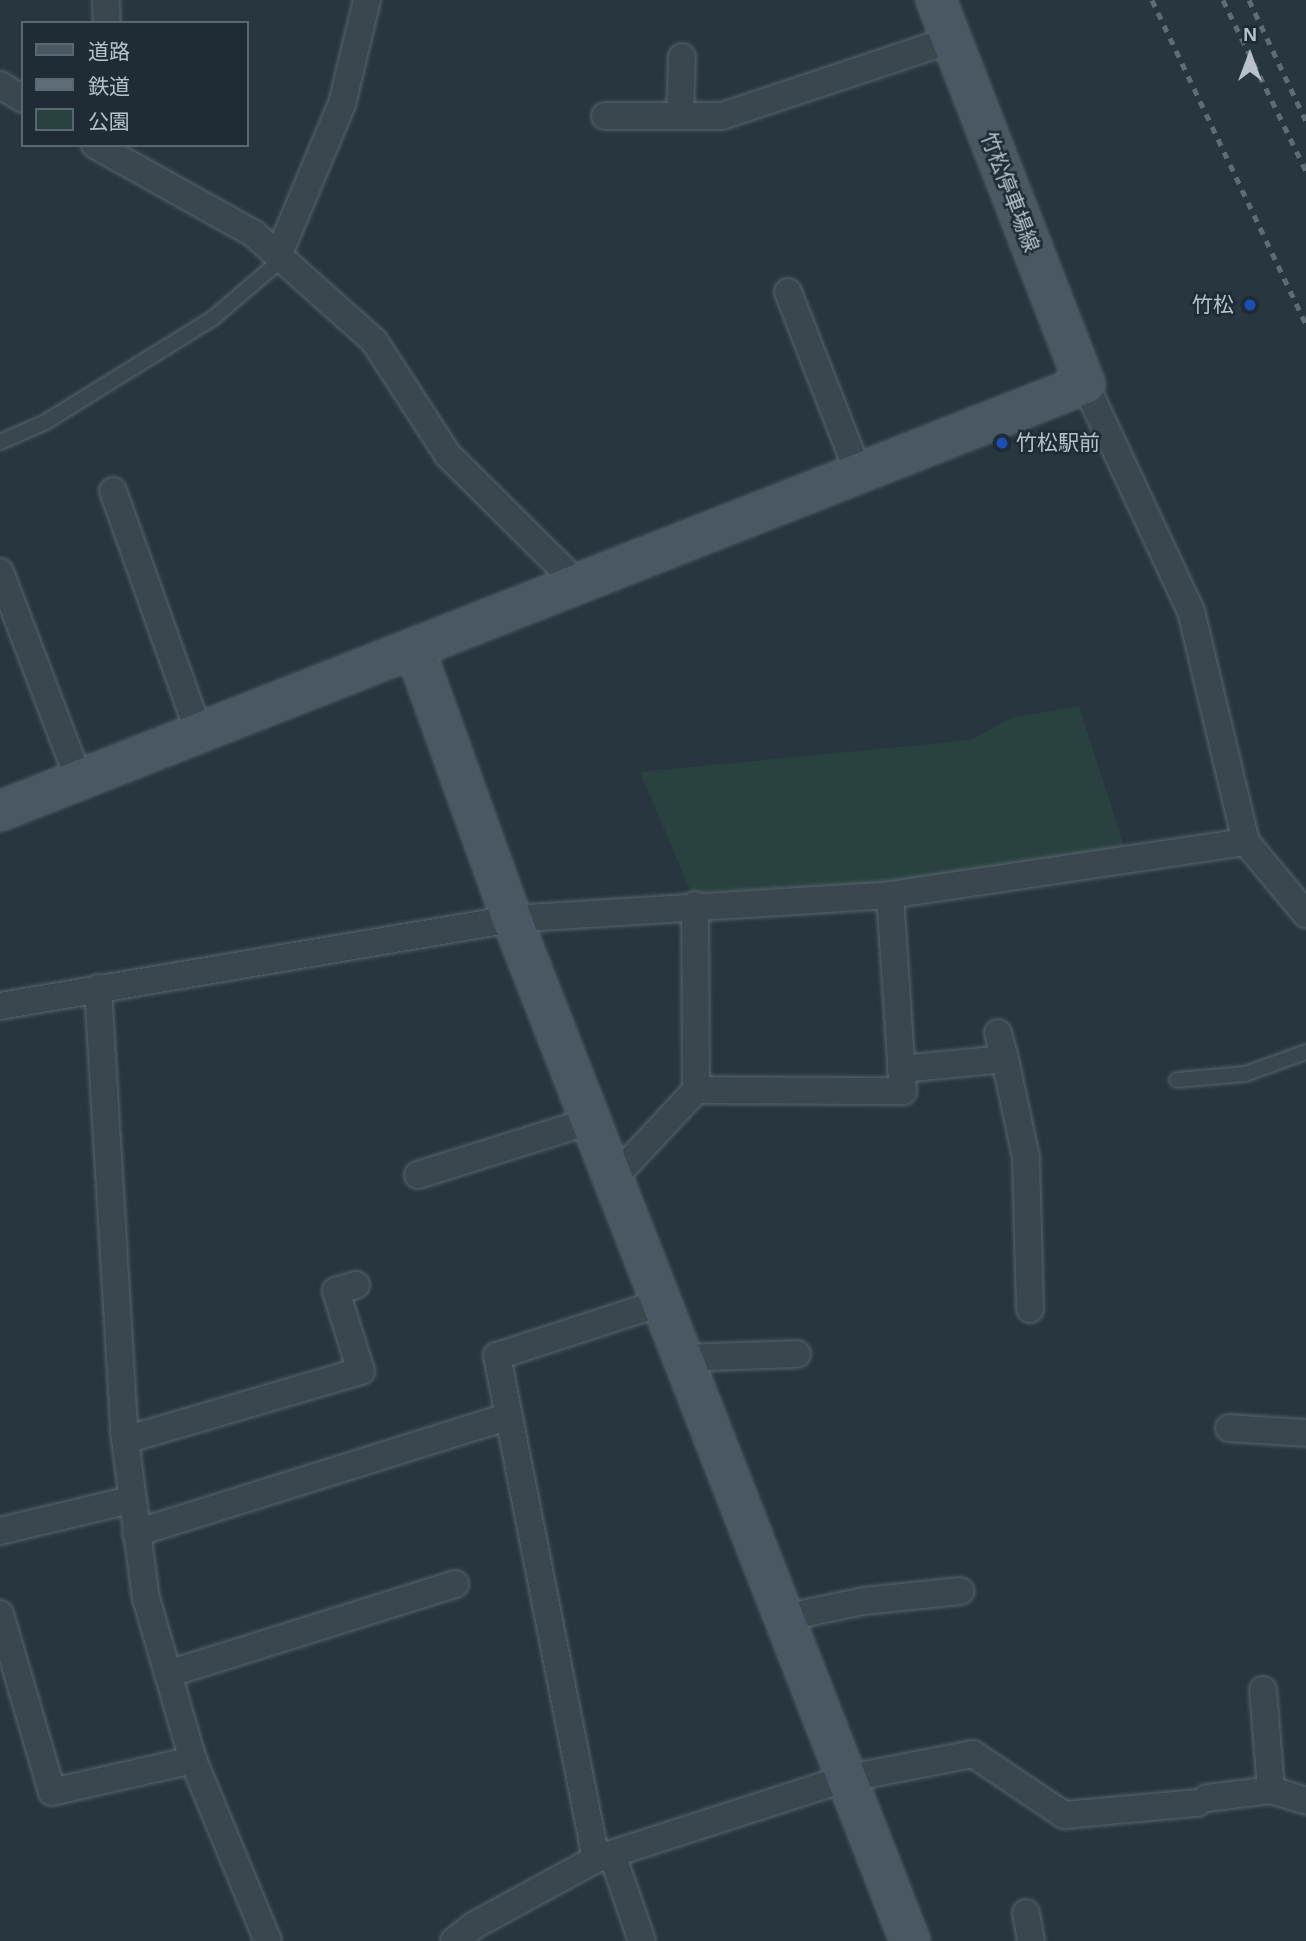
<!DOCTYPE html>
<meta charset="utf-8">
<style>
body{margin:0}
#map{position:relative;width:1306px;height:1941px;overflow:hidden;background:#27363f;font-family:Helvetica,"Noto Sans JP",sans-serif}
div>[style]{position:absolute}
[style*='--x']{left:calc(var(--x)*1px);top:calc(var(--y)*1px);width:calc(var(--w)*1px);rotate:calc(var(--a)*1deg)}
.green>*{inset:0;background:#2a423f}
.roads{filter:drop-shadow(0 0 2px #58656d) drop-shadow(0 0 2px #58656d)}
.lane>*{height:14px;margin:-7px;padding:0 7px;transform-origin:7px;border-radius:7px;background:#3b474f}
.street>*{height:26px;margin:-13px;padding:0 13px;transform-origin:13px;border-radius:13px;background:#3b474f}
.secondary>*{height:38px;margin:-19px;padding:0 19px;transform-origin:19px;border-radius:19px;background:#495862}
.rail>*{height:5px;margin-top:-2.5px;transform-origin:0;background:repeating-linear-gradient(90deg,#5d6c76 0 7px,transparent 0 14px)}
.dots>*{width:19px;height:19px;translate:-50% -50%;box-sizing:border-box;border:4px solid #1f2c35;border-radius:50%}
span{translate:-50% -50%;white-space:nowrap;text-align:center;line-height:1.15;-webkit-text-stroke:5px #1f2c35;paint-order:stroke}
.street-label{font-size:21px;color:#b7c2ca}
.poi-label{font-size:21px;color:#b7c2ca}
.right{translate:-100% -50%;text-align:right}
.left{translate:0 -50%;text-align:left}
.legend{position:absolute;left:21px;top:21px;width:228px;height:126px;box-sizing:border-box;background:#1f2c35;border:2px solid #5c6871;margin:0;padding:9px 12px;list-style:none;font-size:21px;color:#b7c2ca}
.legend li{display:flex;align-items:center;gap:14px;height:35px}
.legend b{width:35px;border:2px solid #5c6871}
.north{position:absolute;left:1215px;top:21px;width:70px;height:70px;-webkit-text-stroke:5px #1f2c35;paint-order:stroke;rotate:0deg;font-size:19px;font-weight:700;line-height:28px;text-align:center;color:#b7c2ca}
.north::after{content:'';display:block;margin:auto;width:24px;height:32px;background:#b7c2ca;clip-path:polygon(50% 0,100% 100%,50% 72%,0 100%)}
</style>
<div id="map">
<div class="green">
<i style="clip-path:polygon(1079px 706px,1124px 846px,1079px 861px,892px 883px,691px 892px,640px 772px,971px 740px,1011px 718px)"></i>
</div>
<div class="roads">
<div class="lane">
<i style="--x:0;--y:442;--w:48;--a:-23.4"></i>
<i style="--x:44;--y:423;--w:198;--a:-31.8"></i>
<i style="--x:212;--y:319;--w:92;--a:-40.6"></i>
<i style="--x:1177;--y:1080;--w:68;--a:-5"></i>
<i style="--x:1245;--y:1074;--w:65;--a:-19.8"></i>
</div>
<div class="street">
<i style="--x:106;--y:0;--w:23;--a:88"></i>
<i style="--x:0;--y:85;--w:27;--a:31"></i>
<i style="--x:605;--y:116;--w:117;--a:0"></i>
<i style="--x:722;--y:116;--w:241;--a:-18.4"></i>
<i style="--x:680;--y:116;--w:59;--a:-88.1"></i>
<i style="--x:95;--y:145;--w:182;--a:29.2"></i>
<i style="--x:254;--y:234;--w:161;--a:41.7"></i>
<i style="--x:374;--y:341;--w:136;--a:57"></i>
<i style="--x:448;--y:455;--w:185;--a:44.8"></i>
<i style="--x:278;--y:256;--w:165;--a:-67.2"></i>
<i style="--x:342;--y:104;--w:107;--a:-76.5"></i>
<i style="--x:788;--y:292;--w:195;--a:68.7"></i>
<i style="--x:1085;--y:384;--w:251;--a:65"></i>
<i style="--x:1191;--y:611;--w:237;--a:76.6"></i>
<i style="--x:1246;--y:842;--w:94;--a:50.2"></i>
<i style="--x:113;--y:491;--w:257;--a:70.4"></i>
<i style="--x:0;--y:572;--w:222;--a:69.2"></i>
<i style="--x:98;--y:988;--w:445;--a:86.6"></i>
<i style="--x:124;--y:1432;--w:167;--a:82.5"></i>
<i style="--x:146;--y:1598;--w:169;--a:73.8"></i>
<i style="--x:193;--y:1760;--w:196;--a:67.5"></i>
<i style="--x:0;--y:1006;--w:519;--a:-9.64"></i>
<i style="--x:512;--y:919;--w:379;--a:-3.6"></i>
<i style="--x:890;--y:895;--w:360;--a:-8.5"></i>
<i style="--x:1005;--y:1059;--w:101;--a:78"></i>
<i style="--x:1026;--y:1158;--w:151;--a:88.5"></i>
<i style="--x:901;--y:1069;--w:104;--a:-5.5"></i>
<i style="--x:1005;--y:1059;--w:27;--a:-105"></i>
<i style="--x:696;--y:1090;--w:207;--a:0.3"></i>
<i style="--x:903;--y:1091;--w:196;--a:-93.8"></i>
<i style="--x:418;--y:1175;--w:180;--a:-17.4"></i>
<i style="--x:613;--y:1179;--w:122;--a:-47"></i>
<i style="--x:696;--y:1090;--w:185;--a:-90.3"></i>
<i style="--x:682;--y:1358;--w:115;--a:-2"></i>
<i style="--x:1229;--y:1428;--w:77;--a:3.7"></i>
<i style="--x:125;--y:1440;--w:246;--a:-16.3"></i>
<i style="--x:361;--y:1371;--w:84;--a:-107.4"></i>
<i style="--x:336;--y:1291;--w:21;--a:-17"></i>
<i style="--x:0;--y:1531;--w:134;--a:-13.4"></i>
<i style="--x:136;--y:1533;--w:388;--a:-17.4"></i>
<i style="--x:0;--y:1614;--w:185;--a:73.7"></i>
<i style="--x:52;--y:1792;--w:145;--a:-12.8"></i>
<i style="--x:783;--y:1618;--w:83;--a:-11.9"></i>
<i style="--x:864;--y:1601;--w:97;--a:-5.9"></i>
<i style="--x:168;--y:1674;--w:301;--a:-17.4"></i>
<i style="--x:1263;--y:1690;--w:100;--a:85.4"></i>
<i style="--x:1271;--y:1790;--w:37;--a:17"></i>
<i style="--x:1207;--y:1798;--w:64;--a:-7.1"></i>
<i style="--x:612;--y:1854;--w:92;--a:71"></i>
<i style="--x:596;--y:1859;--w:513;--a:-101.13"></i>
<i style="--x:497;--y:1356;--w:171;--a:-18"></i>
<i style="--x:1026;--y:1913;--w:28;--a:80"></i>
<i style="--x:454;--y:1941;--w:24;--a:-38"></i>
<i style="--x:473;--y:1926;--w:140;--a:-28.6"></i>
<i style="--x:596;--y:1859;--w:261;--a:-17.9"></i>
<i style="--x:844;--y:1779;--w:131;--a:-11"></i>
<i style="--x:973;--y:1754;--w:110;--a:33.8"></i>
<i style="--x:1064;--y:1815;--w:134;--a:-5.2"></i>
</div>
<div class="secondary">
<i style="--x:415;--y:650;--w:286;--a:70.2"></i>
<i style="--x:512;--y:919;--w:1097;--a:68.72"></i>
<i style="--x:0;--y:811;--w:1166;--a:-21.48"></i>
<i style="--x:1085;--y:384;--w:412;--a:-111.2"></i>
</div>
</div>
<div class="rail">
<i style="--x:1152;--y:0;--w:360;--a:64.6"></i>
<i style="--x:1223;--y:0;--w:190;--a:64.1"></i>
<i style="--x:1249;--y:0;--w:134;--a:64.8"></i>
</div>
<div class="dots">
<i style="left:1250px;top:305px;background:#1a4fb4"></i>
<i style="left:1002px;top:443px;background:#1a4fb4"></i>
</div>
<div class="street-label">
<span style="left:1010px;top:192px;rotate:69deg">竹松停車場線</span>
</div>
<div class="poi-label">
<span class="right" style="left:1234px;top:305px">竹松</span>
<span class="left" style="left:1016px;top:443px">竹松駅前</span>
</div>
<ul class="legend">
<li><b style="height:9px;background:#495862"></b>道路</li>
<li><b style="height:9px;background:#5d6c76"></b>鉄道</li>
<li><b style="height:19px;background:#2a423f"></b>公園</li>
</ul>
<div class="north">N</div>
</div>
